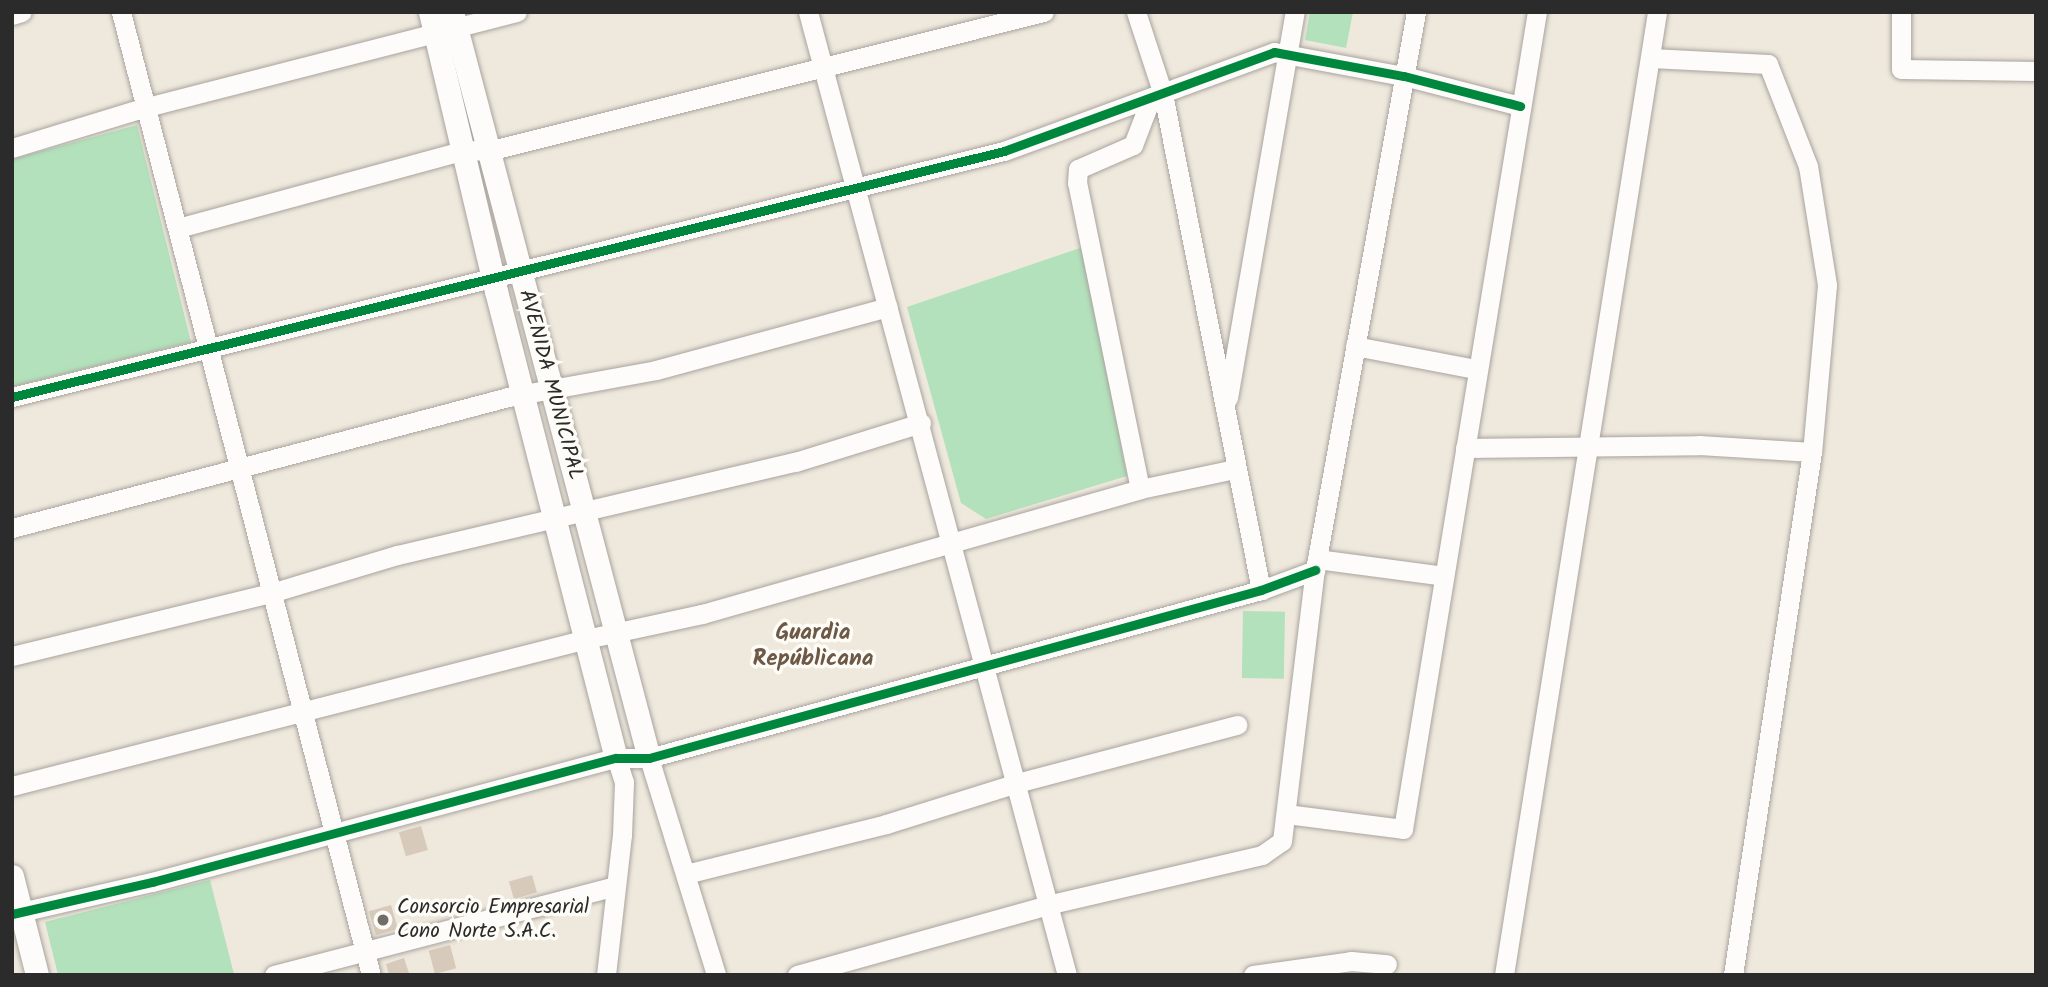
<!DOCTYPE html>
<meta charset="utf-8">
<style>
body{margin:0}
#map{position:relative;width:2048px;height:987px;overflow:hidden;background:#efe8dd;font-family:Kalam,sans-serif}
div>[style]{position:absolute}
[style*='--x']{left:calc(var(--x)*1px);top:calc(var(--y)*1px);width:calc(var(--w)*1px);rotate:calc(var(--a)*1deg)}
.green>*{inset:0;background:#b3e1bb;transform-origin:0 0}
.building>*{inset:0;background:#d8cabb;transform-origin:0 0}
.roads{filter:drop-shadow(0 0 2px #a8a49e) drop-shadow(0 0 2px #a8a49e)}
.minor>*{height:19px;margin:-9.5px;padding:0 9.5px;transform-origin:9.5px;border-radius:9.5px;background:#fdfcfa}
.tertiary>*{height:23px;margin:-11.5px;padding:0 11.5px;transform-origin:11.5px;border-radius:11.5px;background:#fdfcfa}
.cycleway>*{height:9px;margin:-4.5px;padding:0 4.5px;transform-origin:4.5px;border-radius:4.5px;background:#00873e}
.dots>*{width:19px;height:19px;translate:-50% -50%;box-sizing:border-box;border:4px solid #fdfcf7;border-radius:50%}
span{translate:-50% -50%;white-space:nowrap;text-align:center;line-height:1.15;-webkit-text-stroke:7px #fdfcf7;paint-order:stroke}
.street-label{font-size:21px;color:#2b2b2b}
.poi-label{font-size:21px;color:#2b2b2b}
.left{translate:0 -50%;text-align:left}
.neighbourhood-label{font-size:23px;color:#6e5947;font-weight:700}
.frame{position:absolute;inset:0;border:14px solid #2b2b2b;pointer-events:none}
</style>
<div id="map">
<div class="green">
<i style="clip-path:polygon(1310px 12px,1353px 12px,1346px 48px,1305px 40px)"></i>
<i style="clip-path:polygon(137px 125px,191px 342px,12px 387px,12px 159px)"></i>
<i style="clip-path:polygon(1083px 247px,1127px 476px,986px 519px,961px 503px,907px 307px)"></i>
<i style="left:1243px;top:611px;width:42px;height:67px;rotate:1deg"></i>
<i style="clip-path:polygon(210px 880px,234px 974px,58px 975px,45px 922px)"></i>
</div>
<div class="building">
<i style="left:421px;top:826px;width:25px;height:23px;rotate:74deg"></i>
<i style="left:532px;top:875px;width:18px;height:24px;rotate:74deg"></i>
<i style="left:391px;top:905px;width:25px;height:23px;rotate:74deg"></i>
<i style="left:450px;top:945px;width:24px;height:22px;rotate:75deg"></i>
<i style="clip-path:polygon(404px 958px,409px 973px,389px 975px,386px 964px)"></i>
</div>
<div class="roads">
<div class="minor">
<i style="--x:121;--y:12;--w:995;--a:75.45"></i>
<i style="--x:808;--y:12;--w:997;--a:74.95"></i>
<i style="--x:1136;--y:12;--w:86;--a:71.8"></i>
<i style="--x:1163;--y:94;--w:506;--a:78.82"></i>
<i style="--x:1901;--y:12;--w:57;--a:90"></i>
<i style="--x:1901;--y:69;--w:135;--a:0.8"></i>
<i style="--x:12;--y:15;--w:10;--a:-17"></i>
<i style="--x:1651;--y:58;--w:117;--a:2.9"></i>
<i style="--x:1768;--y:64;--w:110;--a:68.6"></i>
<i style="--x:1808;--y:166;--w:121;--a:80.9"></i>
<i style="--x:1827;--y:285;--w:168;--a:95.1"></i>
<i style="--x:1812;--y:452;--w:529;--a:98.59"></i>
<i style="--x:12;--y:148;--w:137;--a:-17"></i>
<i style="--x:143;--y:108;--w:386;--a:-14.4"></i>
<i style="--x:178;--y:228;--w:297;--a:-15.2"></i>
<i style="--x:465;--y:150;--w:23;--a:2"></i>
<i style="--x:488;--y:151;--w:573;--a:-14.04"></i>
<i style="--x:1355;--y:346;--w:123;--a:10.8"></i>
<i style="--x:12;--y:397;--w:1022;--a:-13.93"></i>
<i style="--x:1004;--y:151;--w:288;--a:-20.1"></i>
<i style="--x:1274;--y:52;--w:132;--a:10.5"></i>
<i style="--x:1404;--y:76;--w:120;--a:14.5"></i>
<i style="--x:1228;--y:398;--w:392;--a:-80.2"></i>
<i style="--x:1465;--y:448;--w:234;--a:-0.7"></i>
<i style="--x:1699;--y:445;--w:113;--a:3.5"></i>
<i style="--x:1140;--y:489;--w:312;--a:-101.6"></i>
<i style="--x:1077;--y:183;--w:14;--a:-86"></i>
<i style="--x:1078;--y:169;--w:60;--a:-23.6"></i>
<i style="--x:1133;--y:145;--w:50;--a:-69"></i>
<i style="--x:12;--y:528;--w:513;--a:-14.79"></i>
<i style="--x:508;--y:397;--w:150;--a:-10.3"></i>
<i style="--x:656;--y:370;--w:240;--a:-15.2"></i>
<i style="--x:1317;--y:559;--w:128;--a:7.6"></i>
<i style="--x:12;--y:656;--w:267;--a:-13.7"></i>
<i style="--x:271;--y:593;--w:132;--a:-16.8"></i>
<i style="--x:397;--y:555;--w:409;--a:-13.2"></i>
<i style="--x:795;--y:462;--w:132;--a:-17.2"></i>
<i style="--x:649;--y:758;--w:227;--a:72.8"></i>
<i style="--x:12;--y:786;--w:593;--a:-14.36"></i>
<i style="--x:586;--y:639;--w:119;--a:-12.2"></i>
<i style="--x:702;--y:614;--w:455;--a:-15.9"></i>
<i style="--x:1140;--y:489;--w:97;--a:-11.9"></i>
<i style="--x:1286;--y:814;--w:118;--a:7.3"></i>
<i style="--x:1403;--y:829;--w:828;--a:-80.69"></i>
<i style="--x:686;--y:874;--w:206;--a:-14"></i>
<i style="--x:886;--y:824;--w:137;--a:-17.4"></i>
<i style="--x:1017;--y:783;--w:228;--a:-14.8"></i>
<i style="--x:12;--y:914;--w:144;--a:-12.9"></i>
<i style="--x:152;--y:882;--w:480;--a:-15"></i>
<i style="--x:616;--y:758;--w:33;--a:0"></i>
<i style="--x:649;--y:758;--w:635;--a:-15.35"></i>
<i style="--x:1261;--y:590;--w:58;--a:-20.3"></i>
<i style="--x:274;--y:975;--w:353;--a:-14.6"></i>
<i style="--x:606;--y:975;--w:141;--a:-83.5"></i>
<i style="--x:622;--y:835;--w:53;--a:-87.8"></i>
<i style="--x:624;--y:782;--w:25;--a:-108"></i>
<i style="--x:797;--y:975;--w:260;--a:-15.6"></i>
<i style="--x:1047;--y:905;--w:221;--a:-13.1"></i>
<i style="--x:1262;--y:855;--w:24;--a:-35"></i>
<i style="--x:1282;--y:841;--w:273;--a:-83.1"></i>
<i style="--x:1315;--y:570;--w:567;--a:-79.74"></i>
<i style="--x:1253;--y:975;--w:99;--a:-8.1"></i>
<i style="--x:1351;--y:961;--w:36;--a:5"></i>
<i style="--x:1504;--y:975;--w:975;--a:-80.97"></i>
</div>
<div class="tertiary">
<i style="--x:430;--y:12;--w:287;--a:76.7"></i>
<i style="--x:496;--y:291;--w:482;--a:75.6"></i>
<i style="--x:452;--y:12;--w:772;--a:75.21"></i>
<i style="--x:12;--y:876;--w:102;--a:75.8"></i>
</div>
</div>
<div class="cycleway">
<i style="--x:12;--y:397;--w:1022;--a:-13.93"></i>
<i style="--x:1004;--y:151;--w:288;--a:-20.1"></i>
<i style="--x:1274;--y:52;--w:132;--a:10.5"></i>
<i style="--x:1404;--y:76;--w:120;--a:14.5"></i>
<i style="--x:12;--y:914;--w:144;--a:-12.9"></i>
<i style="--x:152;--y:882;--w:480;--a:-15"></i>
<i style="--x:616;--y:758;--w:33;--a:0"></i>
<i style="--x:649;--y:758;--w:635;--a:-15.35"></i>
<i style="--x:1261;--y:590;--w:58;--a:-20.3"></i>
</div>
<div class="dots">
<i style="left:383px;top:920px;background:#706d69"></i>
</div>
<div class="street-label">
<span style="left:550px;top:385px;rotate:75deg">AVENIDA MUNICIPAL</span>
</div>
<div class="poi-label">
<span class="left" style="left:397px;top:920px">Consorcio Empresarial<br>Cono Norte S.A.C.</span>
</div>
<div class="neighbourhood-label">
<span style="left:813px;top:646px">Guardia<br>Repúblicana</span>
</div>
<div class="frame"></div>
</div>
